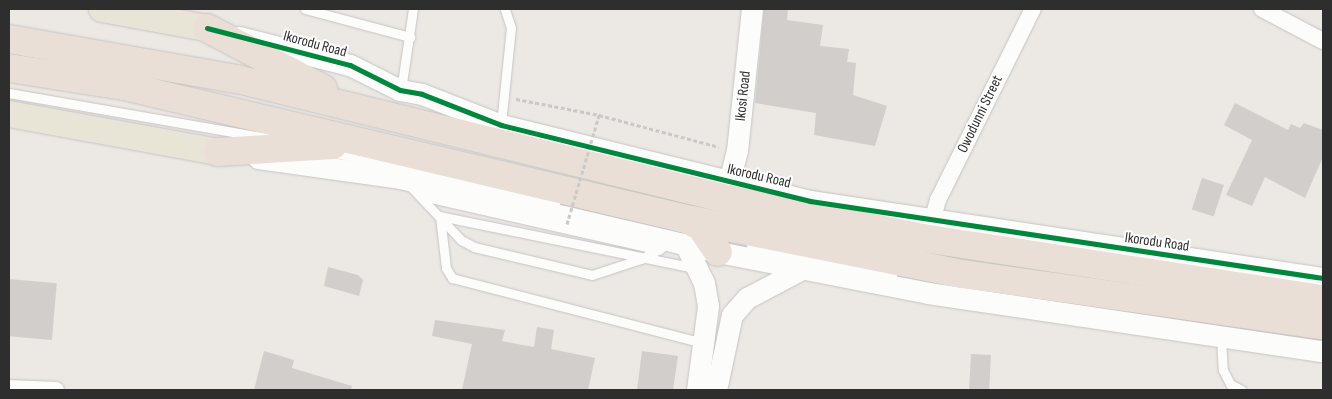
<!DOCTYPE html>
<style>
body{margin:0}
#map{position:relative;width:1332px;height:399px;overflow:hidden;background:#ece8e4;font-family:"Sofia Sans Condensed",sans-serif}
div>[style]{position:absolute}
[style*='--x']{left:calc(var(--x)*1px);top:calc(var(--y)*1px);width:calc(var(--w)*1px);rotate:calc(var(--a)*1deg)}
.building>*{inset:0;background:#d1cecb;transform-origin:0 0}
.path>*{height:3px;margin-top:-1.5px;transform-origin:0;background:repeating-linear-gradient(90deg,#c9c9c8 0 4px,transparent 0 6.5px)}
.roads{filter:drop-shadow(0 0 1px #c5c4c5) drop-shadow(0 0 1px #c5c4c5)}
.service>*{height:9px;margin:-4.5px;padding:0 4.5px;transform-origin:4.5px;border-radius:4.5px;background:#fcfcfb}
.minor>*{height:16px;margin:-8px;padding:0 8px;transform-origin:8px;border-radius:8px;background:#fcfcfb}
.tertiary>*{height:21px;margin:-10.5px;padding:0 10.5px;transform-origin:10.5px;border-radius:10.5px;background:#fcfcfb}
.primary>*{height:26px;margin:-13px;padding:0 13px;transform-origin:13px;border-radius:13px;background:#e8e4d6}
.motorway>*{height:28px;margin:-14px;padding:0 14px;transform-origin:14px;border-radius:14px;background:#eadfd6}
.path-bridge>*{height:3px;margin-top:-1.5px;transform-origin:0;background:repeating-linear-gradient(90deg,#c9c9c8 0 4px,transparent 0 6.5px)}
.cycleway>*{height:5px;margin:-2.5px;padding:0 2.5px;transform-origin:2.5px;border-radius:2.5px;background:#00873e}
span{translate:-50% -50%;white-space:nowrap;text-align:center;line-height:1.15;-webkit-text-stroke:4px #fff;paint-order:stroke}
.street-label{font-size:15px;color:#2e2e2e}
.frame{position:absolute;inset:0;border:10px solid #2e2e2e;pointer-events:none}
</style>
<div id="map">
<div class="building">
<i style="clip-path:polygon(764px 9px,788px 9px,787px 20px,823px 25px,820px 46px,849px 49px,847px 62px,856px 63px,853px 95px,887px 106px,875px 146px,814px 135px,816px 113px,755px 103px)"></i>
<i style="clip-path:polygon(1235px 103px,1288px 130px,1291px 124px,1300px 128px,1304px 123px,1323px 130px,1323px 157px,1305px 198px,1265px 177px,1252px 206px,1226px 195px,1252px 140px,1224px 125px)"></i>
<i style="left:1202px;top:178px;width:23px;height:33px;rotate:18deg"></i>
<i style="clip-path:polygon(328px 267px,358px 275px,363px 280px,359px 296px,324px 286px)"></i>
<i style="left:9px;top:279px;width:48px;height:57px;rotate:5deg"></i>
<i style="clip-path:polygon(435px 320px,505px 330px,502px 341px,534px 347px,537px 327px,554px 330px,551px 349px,595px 358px,588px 390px,462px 390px,472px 344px,432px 336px)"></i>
<i style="clip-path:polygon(264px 351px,294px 360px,292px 368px,352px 386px,351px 390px,254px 390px)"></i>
<i style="clip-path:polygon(642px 351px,678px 356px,673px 390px,637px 390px)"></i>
<i style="left:971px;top:354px;width:20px;height:36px;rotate:3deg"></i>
</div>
<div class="path">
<i style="--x:516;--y:99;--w:85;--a:10.9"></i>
<i style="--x:599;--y:115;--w:124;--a:14.9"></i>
</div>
<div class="roads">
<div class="service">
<i style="--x:305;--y:9;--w:109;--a:14.9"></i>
<i style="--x:401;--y:90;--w:82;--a:-81.6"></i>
<i style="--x:9;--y:93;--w:262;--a:9.9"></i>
<i style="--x:501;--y:124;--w:97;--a:-84.1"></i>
<i style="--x:511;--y:28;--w:20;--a:-108"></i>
<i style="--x:331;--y:152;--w:230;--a:12.6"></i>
<i style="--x:410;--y:186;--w:74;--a:46.6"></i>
<i style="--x:461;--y:240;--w:15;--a:28"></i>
<i style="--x:474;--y:247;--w:121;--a:13.3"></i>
<i style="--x:592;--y:275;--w:52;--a:-18.1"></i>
<i style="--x:641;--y:259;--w:33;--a:-29"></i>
<i style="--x:422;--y:196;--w:243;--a:12.8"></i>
<i style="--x:751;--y:246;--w:144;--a:11.6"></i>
<i style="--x:695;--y:268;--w:260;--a:-168.5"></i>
<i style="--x:440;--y:216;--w:52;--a:83.4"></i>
<i style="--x:446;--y:268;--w:12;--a:59"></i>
<i style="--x:452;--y:278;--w:259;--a:14.5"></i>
<i style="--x:1221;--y:336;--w:34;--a:87"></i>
<i style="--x:1223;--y:370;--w:16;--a:63"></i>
<i style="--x:1230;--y:384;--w:13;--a:27"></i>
</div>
<div class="minor">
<i style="--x:1262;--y:9;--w:69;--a:27.7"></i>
<i style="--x:932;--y:222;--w:23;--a:-75"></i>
<i style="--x:938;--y:200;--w:213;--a:-63.6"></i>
<i style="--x:9;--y:388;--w:47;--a:2.4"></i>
</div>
<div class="tertiary">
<i style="--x:239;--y:37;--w:114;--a:14.2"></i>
<i style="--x:350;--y:65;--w:56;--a:26.6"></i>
<i style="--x:400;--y:90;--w:22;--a:10"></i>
<i style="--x:422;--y:94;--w:85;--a:21.4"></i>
<i style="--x:501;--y:125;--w:318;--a:13.8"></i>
<i style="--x:810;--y:201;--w:519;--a:8.54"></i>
<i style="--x:258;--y:158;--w:143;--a:8"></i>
<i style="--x:400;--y:178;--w:326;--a:13.1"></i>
<i style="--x:718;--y:252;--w:214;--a:11"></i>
<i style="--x:928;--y:293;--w:399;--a:8.4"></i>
<i style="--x:729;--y:182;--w:32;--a:-76"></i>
<i style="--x:737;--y:151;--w:143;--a:-84"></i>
<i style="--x:685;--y:244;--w:43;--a:64"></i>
<i style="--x:704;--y:283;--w:23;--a:80"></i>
<i style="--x:708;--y:306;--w:85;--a:97.5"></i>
<i style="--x:716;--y:390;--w:77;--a:-78"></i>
<i style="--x:732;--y:315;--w:23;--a:-49"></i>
<i style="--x:747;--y:298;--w:62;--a:-27.8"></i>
</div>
<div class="primary">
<i style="--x:102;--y:9;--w:107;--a:10.3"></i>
<i style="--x:9;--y:114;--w:212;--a:10.3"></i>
</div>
<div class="motorway">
<i style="--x:207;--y:28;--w:131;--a:27.7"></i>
<i style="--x:9;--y:39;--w:231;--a:10"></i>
<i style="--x:237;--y:79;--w:500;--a:13.76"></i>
<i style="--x:723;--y:198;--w:204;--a:11.3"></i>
<i style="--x:923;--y:238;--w:405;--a:8.7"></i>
<i style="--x:9;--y:68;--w:116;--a:8.9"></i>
<i style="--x:124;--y:86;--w:573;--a:13.31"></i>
<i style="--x:682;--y:218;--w:287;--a:11.3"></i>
<i style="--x:963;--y:274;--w:364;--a:8.1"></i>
<i style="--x:218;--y:152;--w:115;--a:-3.5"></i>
<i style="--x:686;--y:219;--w:17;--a:28"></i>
<i style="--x:701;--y:227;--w:30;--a:56"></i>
</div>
</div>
<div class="path-bridge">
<i style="--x:567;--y:224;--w:114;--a:-73.6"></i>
</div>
<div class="cycleway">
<i style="--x:207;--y:28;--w:148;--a:14.5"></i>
<i style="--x:350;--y:65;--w:56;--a:26.6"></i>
<i style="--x:400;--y:90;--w:22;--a:10"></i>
<i style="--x:422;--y:94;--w:85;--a:21.4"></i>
<i style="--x:501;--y:125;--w:318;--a:13.8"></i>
<i style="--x:810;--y:201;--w:519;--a:8.54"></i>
</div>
<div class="street-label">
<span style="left:315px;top:44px;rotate:15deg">Ikorodu Road</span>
<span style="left:743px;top:96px;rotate:-84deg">Ikosi Road</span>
<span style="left:980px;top:114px;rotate:-64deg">Owodunni Street</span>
<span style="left:759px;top:176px;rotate:13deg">Ikorodu Road</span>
<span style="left:1157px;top:242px;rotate:8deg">Ikorodu Road</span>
</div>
<div class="frame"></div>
</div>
